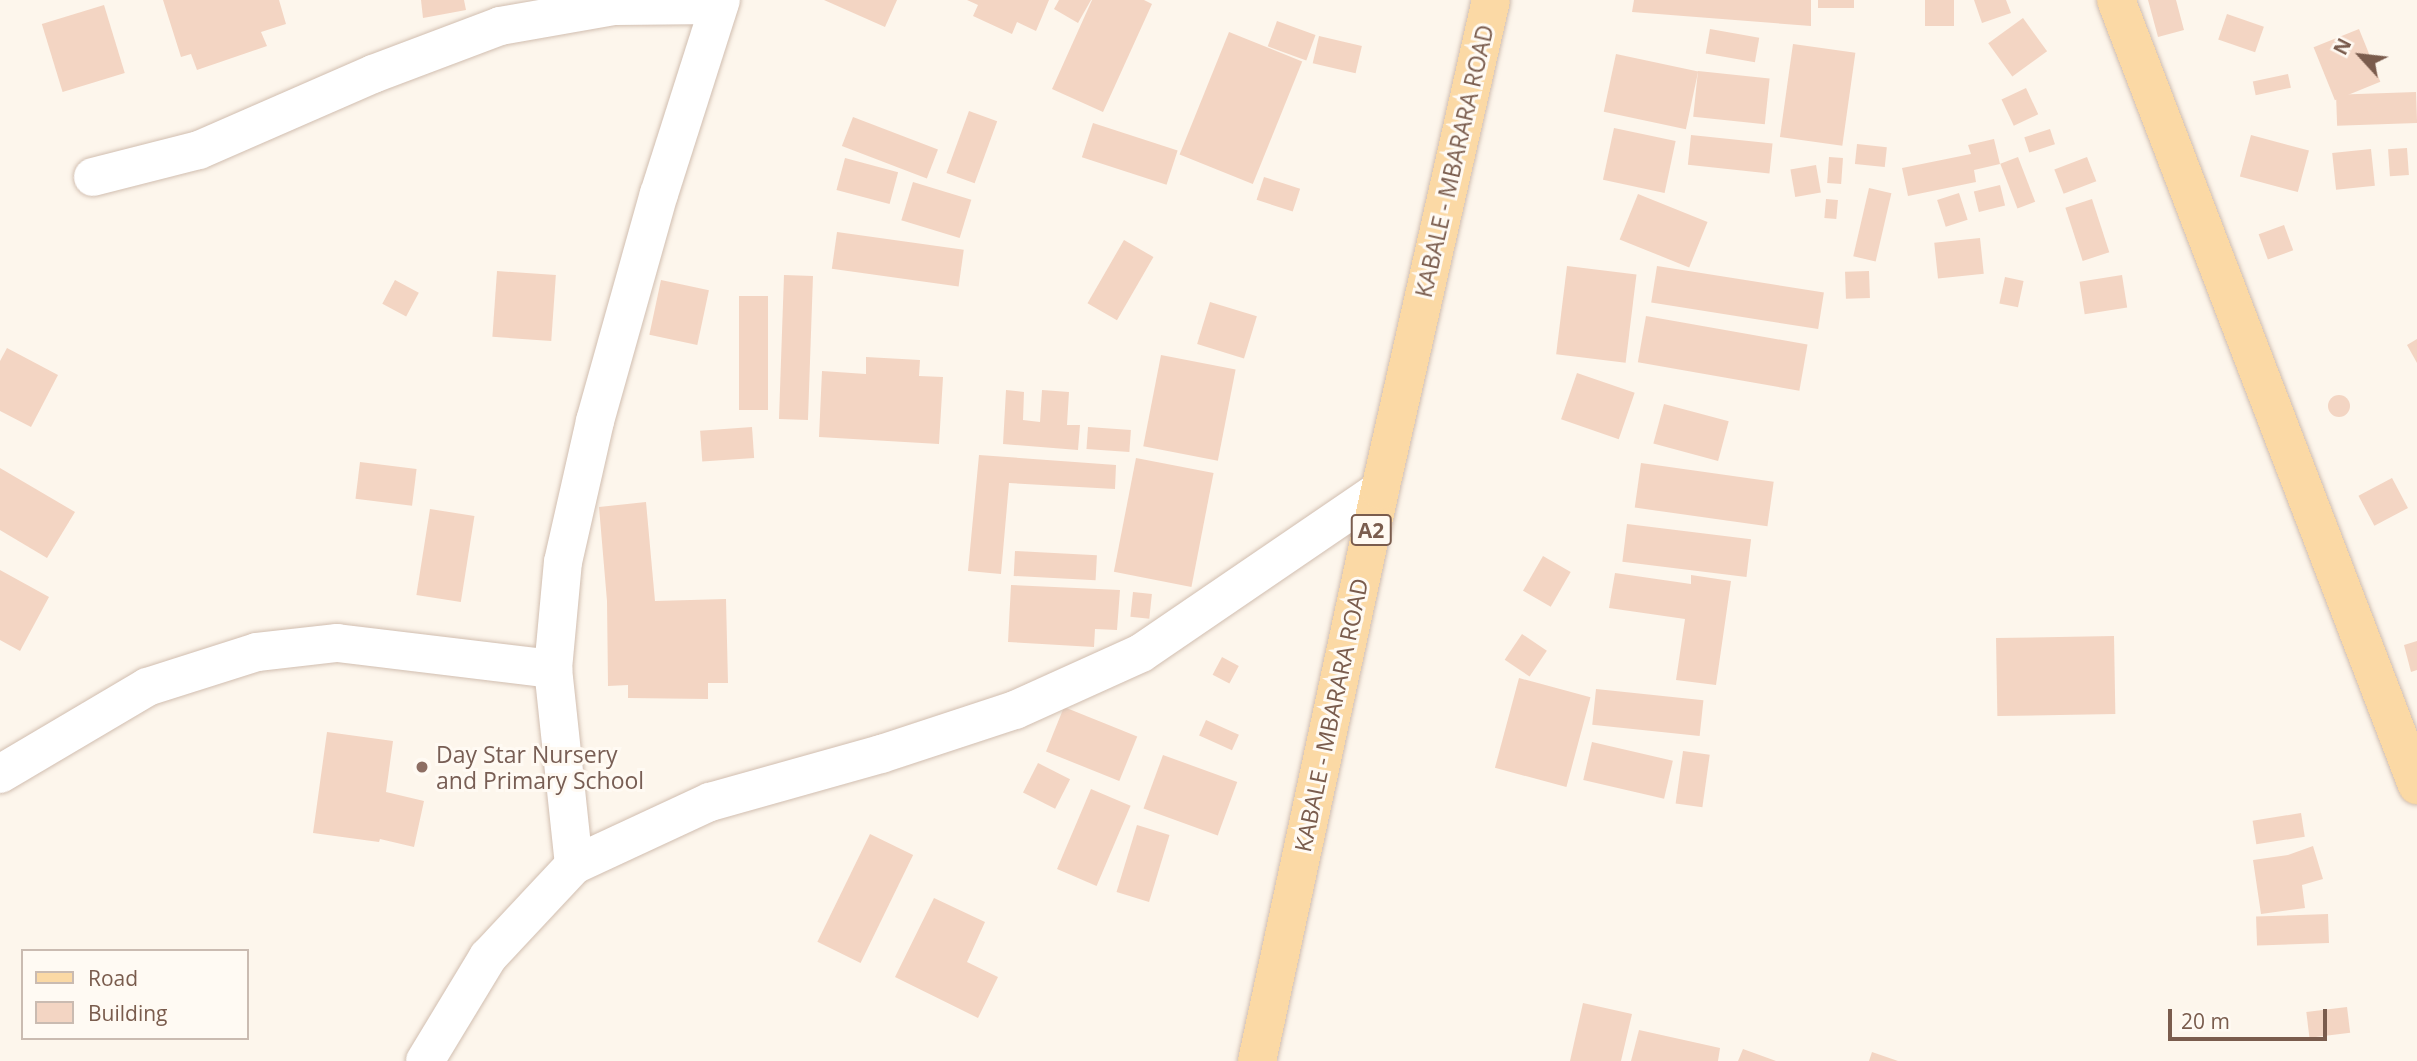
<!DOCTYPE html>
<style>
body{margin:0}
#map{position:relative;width:2417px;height:1061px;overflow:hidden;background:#fdf6ec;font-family:"Open Sans",sans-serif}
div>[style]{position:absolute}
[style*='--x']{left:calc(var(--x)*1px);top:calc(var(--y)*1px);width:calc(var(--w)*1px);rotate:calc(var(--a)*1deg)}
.building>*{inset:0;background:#f3d5c3;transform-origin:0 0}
.round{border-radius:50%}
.roads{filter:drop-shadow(0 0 2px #d1beb0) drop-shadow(0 0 2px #d1beb0)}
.minor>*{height:38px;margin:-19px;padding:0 19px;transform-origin:19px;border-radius:19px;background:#fff}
.major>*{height:38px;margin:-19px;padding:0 19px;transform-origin:19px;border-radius:19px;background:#fbd9a5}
.dots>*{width:19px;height:19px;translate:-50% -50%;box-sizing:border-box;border:4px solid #fffaf3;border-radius:50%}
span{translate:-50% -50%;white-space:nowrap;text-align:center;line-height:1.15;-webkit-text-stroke:6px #fffaf3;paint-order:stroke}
.shield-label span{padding:2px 5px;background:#fffaf3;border:2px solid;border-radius:5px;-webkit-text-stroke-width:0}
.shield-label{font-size:21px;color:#7a5c4d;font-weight:700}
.street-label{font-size:23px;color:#7a5c4d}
.education-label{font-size:23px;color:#785e54}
.left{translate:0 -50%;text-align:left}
.legend{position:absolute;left:21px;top:949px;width:228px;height:91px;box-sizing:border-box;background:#fffaf3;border:2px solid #cabbb1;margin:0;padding:9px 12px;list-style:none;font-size:21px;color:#7a5c4d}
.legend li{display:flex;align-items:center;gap:14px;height:35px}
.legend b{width:35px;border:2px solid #cabbb1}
.north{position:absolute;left:2326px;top:21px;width:70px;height:70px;-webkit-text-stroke:5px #fffaf3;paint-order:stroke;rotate:297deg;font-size:19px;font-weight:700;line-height:28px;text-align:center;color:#7a5c4d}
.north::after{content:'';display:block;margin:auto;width:24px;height:32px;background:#7a5c4d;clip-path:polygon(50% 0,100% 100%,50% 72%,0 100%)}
.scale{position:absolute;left:2168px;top:1009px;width:159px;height:32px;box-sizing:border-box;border:4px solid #7a5c4d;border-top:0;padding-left:9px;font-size:21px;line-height:24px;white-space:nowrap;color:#7a5c4d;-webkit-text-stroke:5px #fffaf3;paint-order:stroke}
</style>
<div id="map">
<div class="building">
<i style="clip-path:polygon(163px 0,279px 0,286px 24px,261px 32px,267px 46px,197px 70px,191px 54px,181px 57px)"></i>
<i style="clip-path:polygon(421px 0,464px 0,466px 10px,423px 18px)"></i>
<i style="clip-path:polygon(824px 0,897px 0,885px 27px)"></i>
<i style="clip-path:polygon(967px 0,1049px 0,1036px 31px,1017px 22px,1012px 34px,973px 16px,978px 5px)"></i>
<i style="clip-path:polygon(1059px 0,1091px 0,1078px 23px,1054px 9px)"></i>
<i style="clip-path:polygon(1092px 0,1144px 0,1152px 4px,1103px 112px,1052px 89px)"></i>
<i style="clip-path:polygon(1634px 0,1811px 0,1811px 26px,1632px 12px)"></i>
<i style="left:1818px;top:0;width:36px;height:8px"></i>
<i style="left:1925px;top:0;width:29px;height:26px"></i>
<i style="clip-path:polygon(1974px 0,2006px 0,2011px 13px,1982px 23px)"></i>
<i style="clip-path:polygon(2148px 0,2176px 0,2184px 30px,2158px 37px)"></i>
<i style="left:104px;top:5px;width:71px;height:65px;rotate:73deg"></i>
<i style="left:2227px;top:14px;width:39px;height:27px;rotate:19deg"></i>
<i style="left:2023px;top:18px;width:41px;height:43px;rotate:54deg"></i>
<i style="left:1277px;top:21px;width:41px;height:27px;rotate:20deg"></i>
<i style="left:1710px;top:29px;width:50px;height:25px;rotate:10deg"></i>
<i style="left:2359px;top:29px;width:57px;height:49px;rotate:68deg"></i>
<i style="left:1229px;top:32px;width:79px;height:132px;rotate:22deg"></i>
<i style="left:1319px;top:36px;width:44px;height:28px;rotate:13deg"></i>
<i style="left:1793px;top:44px;width:63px;height:94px;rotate:8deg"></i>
<i style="left:1616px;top:54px;width:84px;height:59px;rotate:12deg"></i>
<i style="left:1698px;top:71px;width:72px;height:46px;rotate:6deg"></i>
<i style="left:2288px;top:74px;width:14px;height:36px;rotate:78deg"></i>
<i style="left:2026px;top:88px;width:29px;height:27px;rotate:65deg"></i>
<i style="left:2416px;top:92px;width:31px;height:80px;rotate:88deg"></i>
<i style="left:969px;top:111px;width:30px;height:66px;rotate:20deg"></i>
<i style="left:853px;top:117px;width:91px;height:31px;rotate:21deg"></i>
<i style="left:1093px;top:123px;width:89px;height:36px;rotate:18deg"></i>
<i style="left:1614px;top:128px;width:63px;height:53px;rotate:12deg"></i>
<i style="left:2050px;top:129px;width:16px;height:27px;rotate:72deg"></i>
<i style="left:1691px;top:135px;width:82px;height:30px;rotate:6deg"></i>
<i style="left:2251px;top:135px;width:60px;height:43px;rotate:15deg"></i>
<i style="clip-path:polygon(1994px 139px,2000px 164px,1974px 170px,1976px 182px,1908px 196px,1902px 168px,1971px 154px,1968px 145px)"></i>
<i style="left:1857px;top:144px;width:30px;height:20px;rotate:6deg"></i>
<i style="left:2407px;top:148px;width:27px;height:19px;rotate:86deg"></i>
<i style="left:2371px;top:149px;width:37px;height:39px;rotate:84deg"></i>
<i style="left:1829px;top:157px;width:14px;height:26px;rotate:4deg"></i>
<i style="left:2018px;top:157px;width:48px;height:19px;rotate:69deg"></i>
<i style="left:2087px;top:157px;width:26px;height:35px;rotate:69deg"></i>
<i style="left:845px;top:158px;width:55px;height:33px;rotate:15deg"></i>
<i style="left:1816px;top:165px;width:28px;height:26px;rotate:80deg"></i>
<i style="left:1264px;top:177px;width:38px;height:24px;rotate:18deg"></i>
<i style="left:913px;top:182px;width:61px;height:40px;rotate:17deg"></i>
<i style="left:2000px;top:185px;width:21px;height:27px;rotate:76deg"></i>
<i style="left:1869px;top:188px;width:23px;height:70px;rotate:13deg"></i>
<i style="left:1959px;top:193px;width:28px;height:23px;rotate:72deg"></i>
<i style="left:1638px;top:194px;width:75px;height:49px;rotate:22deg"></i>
<i style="left:1826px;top:199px;width:12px;height:19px;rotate:5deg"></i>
<i style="left:2092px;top:199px;width:56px;height:28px;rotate:72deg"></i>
<i style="left:2284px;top:225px;width:27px;height:27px;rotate:70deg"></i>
<i style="left:837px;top:232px;width:128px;height:37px;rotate:8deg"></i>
<i style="left:1980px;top:238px;width:36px;height:46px;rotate:84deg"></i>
<i style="left:1124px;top:240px;width:34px;height:73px;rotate:30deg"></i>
<i style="left:1567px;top:266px;width:70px;height:89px;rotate:7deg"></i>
<i style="left:1657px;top:266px;width:169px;height:37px;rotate:9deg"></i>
<i style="left:497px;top:271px;width:59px;height:66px;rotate:4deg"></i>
<i style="left:1869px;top:271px;width:27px;height:24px;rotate:88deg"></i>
<i style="left:784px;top:275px;width:29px;height:144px;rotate:2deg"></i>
<i style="left:2122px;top:275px;width:33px;height:43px;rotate:81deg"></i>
<i style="left:2005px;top:277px;width:19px;height:27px;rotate:12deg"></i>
<i style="left:395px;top:280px;width:27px;height:27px;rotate:28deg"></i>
<i style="left:661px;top:280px;width:49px;height:56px;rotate:12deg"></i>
<i style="left:739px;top:296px;width:29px;height:114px"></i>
<i style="left:1210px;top:302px;width:49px;height:44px;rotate:17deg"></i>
<i style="left:1646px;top:316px;width:164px;height:47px;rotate:10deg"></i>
<i style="clip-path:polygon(2417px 339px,2417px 363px,2407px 345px)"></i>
<i style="clip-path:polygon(7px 348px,58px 375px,31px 427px,0 411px,0 361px)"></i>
<i style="left:1161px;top:355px;width:76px;height:93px;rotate:11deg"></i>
<i style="clip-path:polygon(866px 357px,920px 360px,919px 376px,943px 377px,939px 444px,819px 437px,822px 371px,866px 374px)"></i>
<i style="left:1577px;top:373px;width:61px;height:49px;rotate:19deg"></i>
<i style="clip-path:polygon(1006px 390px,1024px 392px,1023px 420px,1040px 422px,1042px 390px,1069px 392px,1067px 425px,1080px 425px,1078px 450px,1003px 444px)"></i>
<i class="round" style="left:2328px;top:395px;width:22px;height:22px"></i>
<i style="left:1664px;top:404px;width:67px;height:41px;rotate:15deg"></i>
<i style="left:752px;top:427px;width:31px;height:52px;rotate:86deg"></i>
<i style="left:1088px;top:427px;width:43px;height:22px;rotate:4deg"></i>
<i style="clip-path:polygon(979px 455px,1116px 465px,1115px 489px,1009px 483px,1001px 574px,968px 571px)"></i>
<i style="left:1136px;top:458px;width:79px;height:116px;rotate:11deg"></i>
<i style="left:360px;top:462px;width:57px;height:37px;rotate:7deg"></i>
<i style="left:1641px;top:463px;width:134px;height:45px;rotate:8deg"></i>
<i style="clip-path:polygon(0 468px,75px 512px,47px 558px,0 530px)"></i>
<i style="left:2392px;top:478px;width:34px;height:38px;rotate:62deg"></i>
<i style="clip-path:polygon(646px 502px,655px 601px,726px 599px,728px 683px,708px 683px,708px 699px,628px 698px,628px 685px,608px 686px,607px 601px,599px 507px)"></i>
<i style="left:430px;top:509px;width:45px;height:87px;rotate:9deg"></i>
<i style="left:1627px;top:524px;width:125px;height:38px;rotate:7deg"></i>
<i style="left:1015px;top:551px;width:82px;height:25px;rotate:3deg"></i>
<i style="left:1543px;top:556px;width:32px;height:40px;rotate:30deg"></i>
<i style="clip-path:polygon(0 570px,49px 597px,20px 651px,0 640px)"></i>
<i style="clip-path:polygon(1615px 573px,1691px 584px,1691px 575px,1731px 581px,1716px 685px,1676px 680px,1685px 619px,1609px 608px)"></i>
<i style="clip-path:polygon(1011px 585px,1120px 590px,1117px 630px,1095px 629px,1094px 647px,1008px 642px)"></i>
<i style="left:1133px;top:592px;width:19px;height:25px;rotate:6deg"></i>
<i style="left:1522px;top:634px;width:30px;height:31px;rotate:34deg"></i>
<i style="left:2114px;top:636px;width:78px;height:118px;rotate:89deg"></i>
<i style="clip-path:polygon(2417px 641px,2417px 670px,2411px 672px,2404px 645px)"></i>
<i style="left:1222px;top:657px;width:19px;height:20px;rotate:28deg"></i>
<i style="left:1519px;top:678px;width:74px;height:93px;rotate:15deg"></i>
<i style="left:1596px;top:689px;width:108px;height:36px;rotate:6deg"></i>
<i style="left:1064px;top:707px;width:79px;height:48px;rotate:22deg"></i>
<i style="left:1206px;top:720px;width:36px;height:17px;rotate:24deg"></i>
<i style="clip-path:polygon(327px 732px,393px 741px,386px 792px,424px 801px,414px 847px,380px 839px,379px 842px,313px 833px)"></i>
<i style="left:1592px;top:742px;width:83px;height:39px;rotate:13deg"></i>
<i style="left:1683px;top:751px;width:27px;height:53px;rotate:8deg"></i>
<i style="left:1163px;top:755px;width:79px;height:57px;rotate:20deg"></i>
<i style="left:1038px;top:763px;width:36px;height:33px;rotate:27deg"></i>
<i style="left:1091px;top:789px;width:43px;height:87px;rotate:23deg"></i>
<i style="left:2301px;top:813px;width:24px;height:49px;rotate:81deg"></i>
<i style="left:1137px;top:825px;width:34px;height:70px;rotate:17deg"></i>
<i style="left:870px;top:834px;width:48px;height:120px;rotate:26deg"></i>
<i style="clip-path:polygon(2313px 846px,2323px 879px,2302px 885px,2305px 908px,2261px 914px,2253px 860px,2288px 855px)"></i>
<i style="clip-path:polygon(934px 898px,985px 922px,967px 962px,998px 977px,978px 1018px,895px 977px)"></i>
<i style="left:2328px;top:914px;width:29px;height:72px;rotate:88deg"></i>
<i style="clip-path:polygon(1583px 1003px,1632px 1014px,1621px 1061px,1570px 1061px)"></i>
<i style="left:2347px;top:1007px;width:26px;height:41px;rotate:83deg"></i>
<i style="clip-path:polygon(1639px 1030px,1720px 1048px,1718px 1061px,1631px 1061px)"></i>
<i style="clip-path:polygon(1743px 1049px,1776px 1061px,1738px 1061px)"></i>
<i style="clip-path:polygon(1872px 1052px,1898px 1061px,1869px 1061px)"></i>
</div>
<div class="roads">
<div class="minor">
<i style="--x:93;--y:177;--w:109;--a:-14.3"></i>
<i style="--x:199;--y:150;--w:190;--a:-23.6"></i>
<i style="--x:373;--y:74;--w:136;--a:-20.7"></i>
<i style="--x:500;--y:26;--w:117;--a:-9.9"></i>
<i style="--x:615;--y:6;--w:104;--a:-0.6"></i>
<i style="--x:0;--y:774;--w:171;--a:-30.6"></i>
<i style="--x:147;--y:687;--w:115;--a:-17.7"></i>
<i style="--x:257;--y:652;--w:81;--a:-6.4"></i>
<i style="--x:337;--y:643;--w:218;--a:6.9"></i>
<i style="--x:574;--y:865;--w:197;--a:-96.1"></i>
<i style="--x:553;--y:669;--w:107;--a:-84.7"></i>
<i style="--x:563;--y:562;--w:145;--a:-77.2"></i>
<i style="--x:595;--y:421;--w:236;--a:-74.3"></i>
<i style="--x:659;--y:194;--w:204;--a:-72.3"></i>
<i style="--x:425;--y:1061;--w:122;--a:-58.8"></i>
<i style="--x:488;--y:957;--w:126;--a:-46.9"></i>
<i style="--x:574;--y:865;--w:150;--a:-24.9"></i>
<i style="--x:710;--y:802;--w:178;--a:-15.7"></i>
<i style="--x:881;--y:754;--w:141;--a:-18.2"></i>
<i style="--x:1015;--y:710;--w:138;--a:-24.3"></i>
<i style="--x:1141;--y:653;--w:289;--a:-34.3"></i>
</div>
<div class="major">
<i style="--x:2116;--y:0;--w:841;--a:69.02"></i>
<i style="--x:1257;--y:1061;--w:584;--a:-77.84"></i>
<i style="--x:1380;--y:490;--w:502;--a:-77.24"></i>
</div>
</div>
<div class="dots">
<i style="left:422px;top:767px;background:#8d6e63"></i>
</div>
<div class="shield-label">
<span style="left:1371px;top:530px">A2</span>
</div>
<div class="street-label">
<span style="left:1454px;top:161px;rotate:-77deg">KABALE - MBARARA ROAD</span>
<span style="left:1331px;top:715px;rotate:-78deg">KABALE - MBARARA ROAD</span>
</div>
<div class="education-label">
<span class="left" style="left:436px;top:767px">Day Star Nursery<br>and Primary School</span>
</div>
<ul class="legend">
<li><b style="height:9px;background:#fbd9a5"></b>Road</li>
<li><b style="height:19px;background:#f3d5c3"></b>Building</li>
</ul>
<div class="north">N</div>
<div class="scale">20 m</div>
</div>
